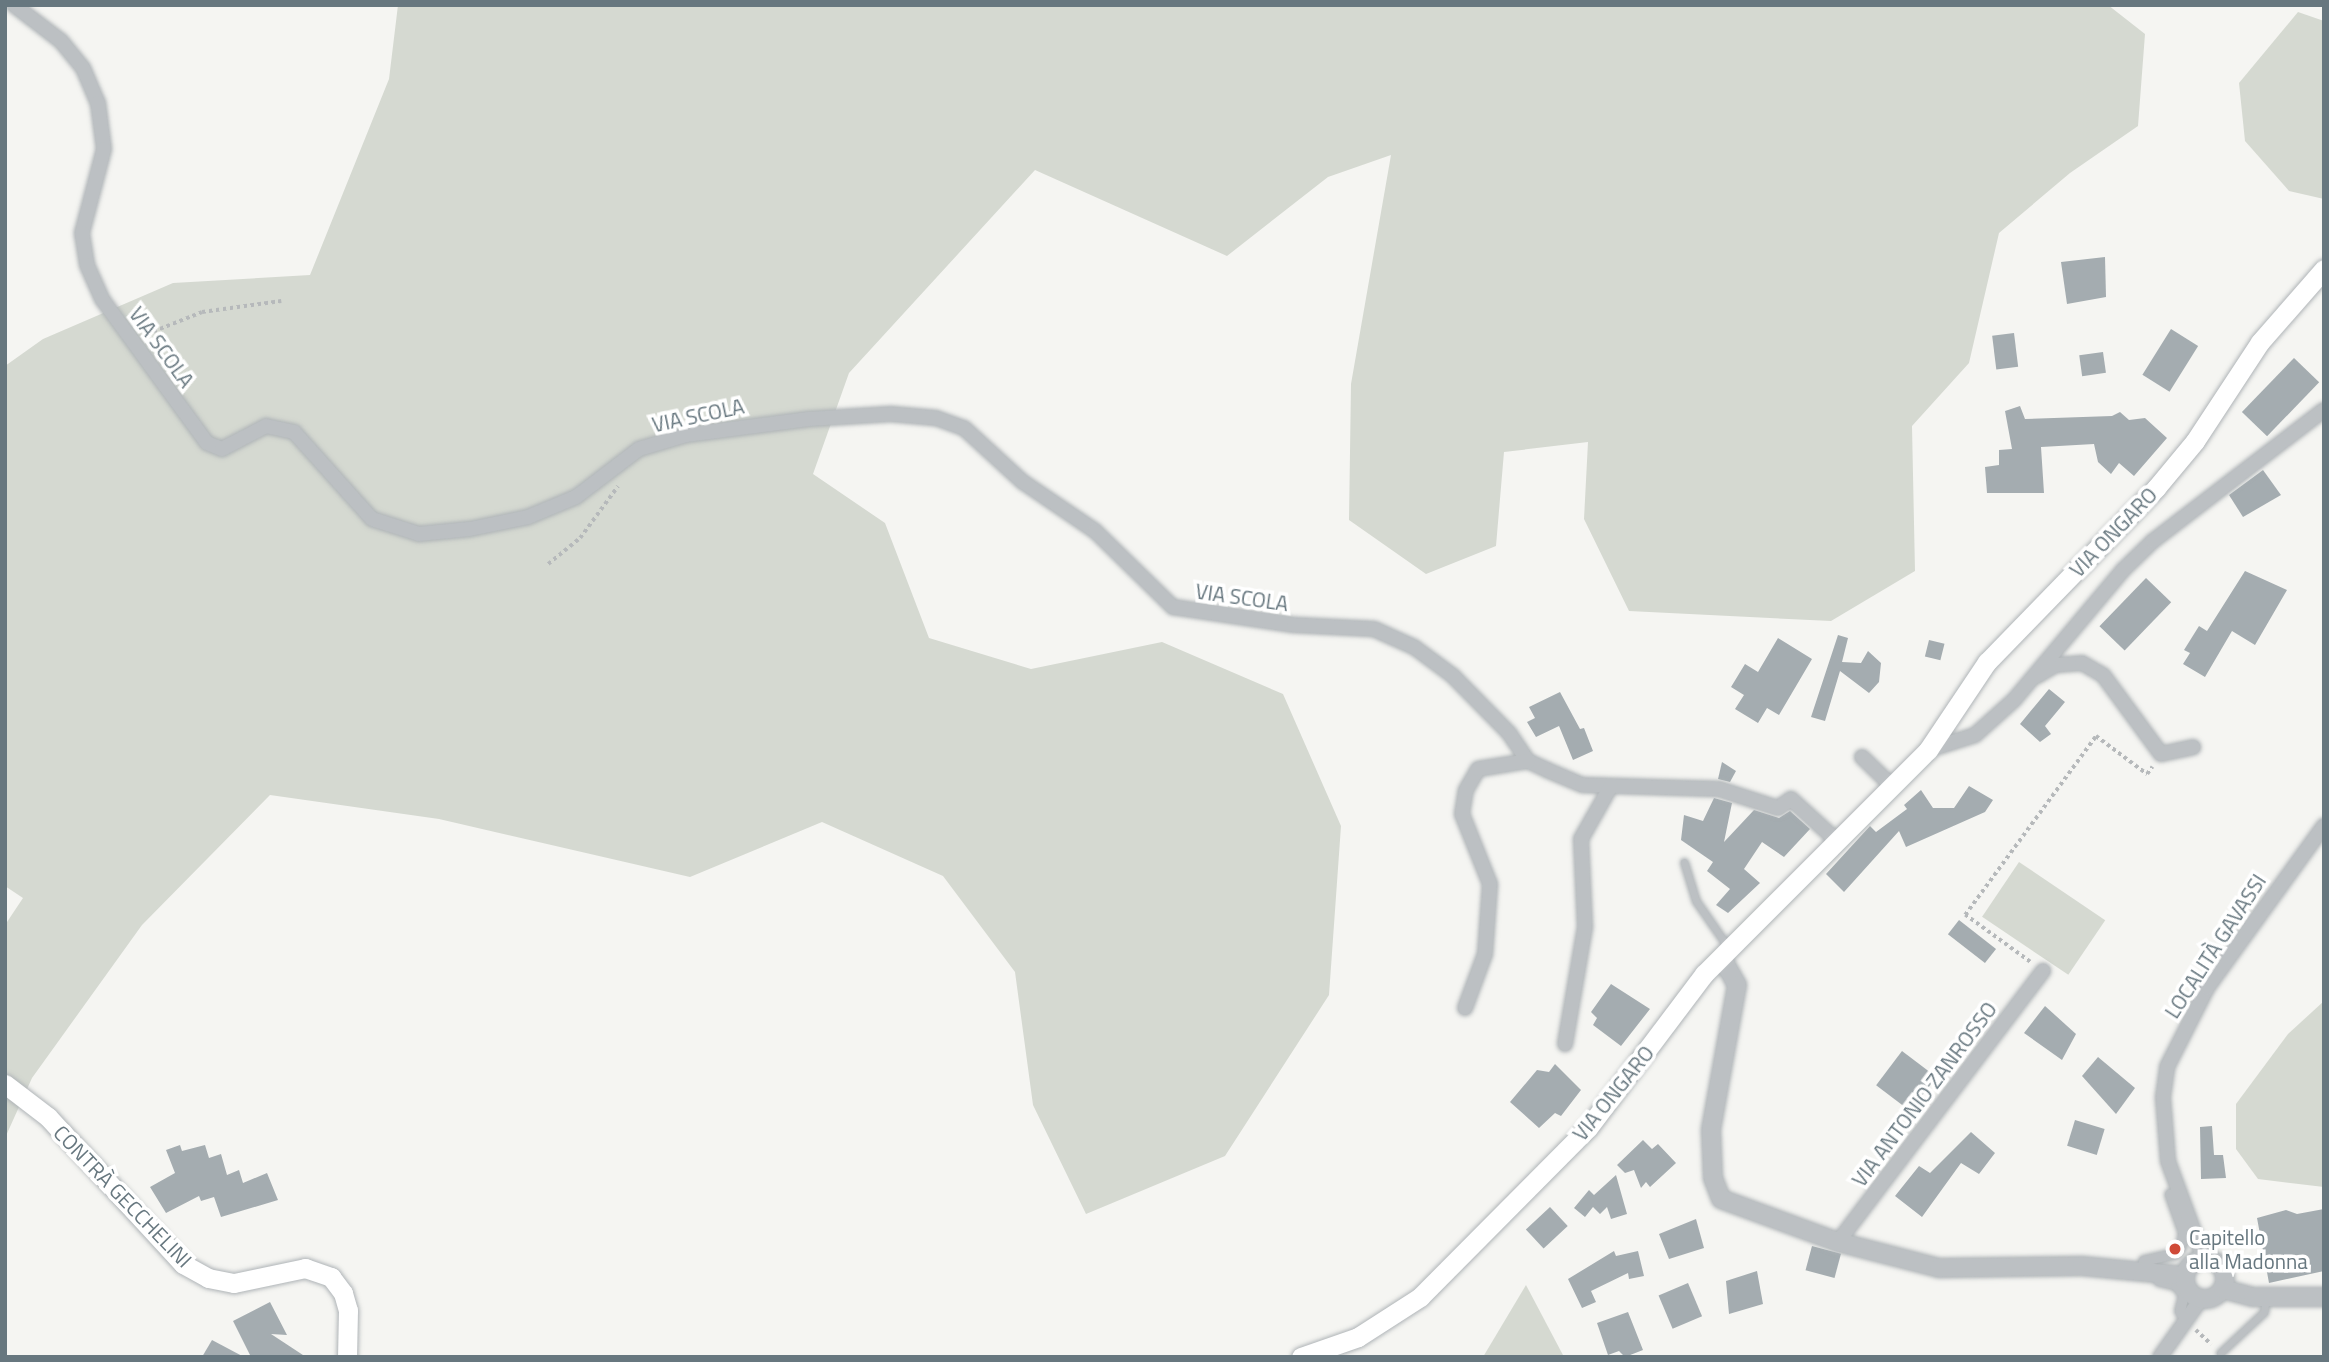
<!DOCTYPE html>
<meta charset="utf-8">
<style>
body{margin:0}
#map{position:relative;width:2329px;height:1362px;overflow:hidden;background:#f5f5f2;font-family:"Titillium Web",sans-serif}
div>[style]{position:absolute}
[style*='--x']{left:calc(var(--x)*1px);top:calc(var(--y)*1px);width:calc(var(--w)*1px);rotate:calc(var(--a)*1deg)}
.green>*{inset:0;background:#d5d9d1;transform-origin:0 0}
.building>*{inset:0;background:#a4acb0;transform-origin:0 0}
.path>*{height:3.5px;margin-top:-1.75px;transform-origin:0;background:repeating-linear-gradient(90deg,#b6b9bb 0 3.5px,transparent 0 7px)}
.roads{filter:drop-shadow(0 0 2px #afb4b7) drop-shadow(0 0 2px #afb4b7)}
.service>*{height:7px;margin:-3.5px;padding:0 3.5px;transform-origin:3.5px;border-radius:3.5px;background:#bcc0c3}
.pedestrian>*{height:10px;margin:-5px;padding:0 5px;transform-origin:5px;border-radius:5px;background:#bcc0c3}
.minor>*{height:14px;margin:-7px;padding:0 7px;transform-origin:7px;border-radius:7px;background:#bcc0c3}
.tertiary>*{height:18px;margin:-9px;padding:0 9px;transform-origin:9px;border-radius:9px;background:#bcc0c3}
.tertiary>.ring{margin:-9px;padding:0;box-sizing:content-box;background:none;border:18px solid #bcc0c3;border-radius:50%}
.secondary>*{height:19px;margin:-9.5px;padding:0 9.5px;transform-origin:9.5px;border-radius:9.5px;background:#fff}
.dots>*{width:19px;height:19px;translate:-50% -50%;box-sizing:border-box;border:4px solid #fff;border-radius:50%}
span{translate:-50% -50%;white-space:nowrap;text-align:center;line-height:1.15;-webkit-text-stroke:7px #fff;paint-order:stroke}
.street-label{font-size:21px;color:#67777f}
.poi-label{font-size:21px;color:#67777f}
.left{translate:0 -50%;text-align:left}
.frame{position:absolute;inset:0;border:7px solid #67777f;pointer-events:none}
</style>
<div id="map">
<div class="green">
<i style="clip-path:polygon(398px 5px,2108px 5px,2145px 34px,2138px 126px,2070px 173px,1999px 233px,1969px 363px,1912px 426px,1915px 571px,1831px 621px,1629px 611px,1584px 519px,1588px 442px,1504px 452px,1496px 546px,1426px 574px,1349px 520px,1351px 384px,1391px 155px,1328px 177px,1227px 256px,1035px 170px,849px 373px,813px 474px,885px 523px,929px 638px,1031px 669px,1162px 642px,1283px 694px,1341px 826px,1329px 995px,1225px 1156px,1086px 1214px,1033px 1105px,1015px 972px,943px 876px,822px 822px,690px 877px,439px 819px,270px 795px,142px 925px,32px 1078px,5px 1138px,5px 925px,23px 898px,5px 886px,5px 366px,43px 339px,173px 283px,310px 275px,389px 79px)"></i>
<i style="clip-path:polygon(2298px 12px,2324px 21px,2324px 199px,2289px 191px,2245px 141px,2239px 83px)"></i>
<i style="left:2019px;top:862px;width:104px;height:66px;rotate:34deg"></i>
<i style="clip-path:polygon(2324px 1001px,2324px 1187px,2258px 1179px,2236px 1149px,2236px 1104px,2288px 1034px)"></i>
<i style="clip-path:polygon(1526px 1285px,1564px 1357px,1483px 1357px)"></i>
</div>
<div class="building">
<i style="clip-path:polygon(2105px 257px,2106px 297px,2067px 304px,2061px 262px)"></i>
<i style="left:2171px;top:329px;width:32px;height:54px;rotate:32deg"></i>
<i style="left:2014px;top:333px;width:34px;height:22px;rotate:83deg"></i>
<i style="left:2103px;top:352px;width:21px;height:24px;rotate:82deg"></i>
<i style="left:2294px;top:358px;width:35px;height:75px;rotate:44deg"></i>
<i style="clip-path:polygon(2020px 406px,2025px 419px,2112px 416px,2120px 412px,2129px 420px,2145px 418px,2167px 438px,2134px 476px,2119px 463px,2111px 474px,2098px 462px,2094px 444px,2041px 447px,2044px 493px,1987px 493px,1985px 467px,1999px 465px,1999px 450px,2012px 449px,2005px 411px)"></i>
<i style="clip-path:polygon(2263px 470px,2281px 495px,2243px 517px,2229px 495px)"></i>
<i style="clip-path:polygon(2245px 571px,2287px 590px,2255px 645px,2232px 631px,2205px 677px,2183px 664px,2190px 653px,2184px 650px,2199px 626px,2207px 631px)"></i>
<i style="left:2146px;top:578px;width:35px;height:67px;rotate:44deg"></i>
<i style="clip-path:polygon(1838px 635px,1848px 638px,1842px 662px,1861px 663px,1868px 651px,1881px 663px,1879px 682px,1869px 693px,1840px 671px,1825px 721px,1811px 717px)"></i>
<i style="clip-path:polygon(1778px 638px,1812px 659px,1779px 715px,1767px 708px,1758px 723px,1735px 709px,1744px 695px,1731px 687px,1745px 664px,1758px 672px)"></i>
<i style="left:1929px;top:640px;width:16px;height:17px;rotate:14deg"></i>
<i style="clip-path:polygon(2049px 689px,2065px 702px,2045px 726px,2051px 734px,2040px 742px,2020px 724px)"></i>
<i style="clip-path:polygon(1560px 692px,1580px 729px,1584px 728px,1593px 751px,1573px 760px,1559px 726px,1536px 737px,1527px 722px,1535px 718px,1529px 707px)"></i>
<i style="clip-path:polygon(1722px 762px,1736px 771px,1730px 782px,1718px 779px)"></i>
<i style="clip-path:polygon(1969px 786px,1993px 800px,1985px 812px,1906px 847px,1899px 831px,1844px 892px,1826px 874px,1870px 826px,1876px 832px,1907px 809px,1904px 805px,1921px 790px,1933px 808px,1954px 808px)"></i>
<i style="clip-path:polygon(1714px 798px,1732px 803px,1724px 842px,1754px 810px,1779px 818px,1790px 811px,1810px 829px,1784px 857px,1762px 842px,1744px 869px,1760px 883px,1728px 913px,1716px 905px,1730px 889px,1707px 871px,1713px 862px,1681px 840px,1684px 815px,1703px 821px)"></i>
<i style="left:1959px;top:920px;width:47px;height:18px;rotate:38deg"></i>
<i style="clip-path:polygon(1611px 984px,1650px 1009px,1621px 1046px,1593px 1025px,1597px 1018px,1591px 1012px)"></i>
<i style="clip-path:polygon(2045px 1006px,2076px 1034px,2062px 1060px,2024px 1033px)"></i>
<i style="left:1902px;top:1051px;width:43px;height:43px;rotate:37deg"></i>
<i style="clip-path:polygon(2098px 1057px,2135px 1088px,2116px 1114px,2082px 1076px)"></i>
<i style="clip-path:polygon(1555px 1064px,1581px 1090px,1561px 1116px,1555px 1113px,1539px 1128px,1510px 1102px,1537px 1070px,1549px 1072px)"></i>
<i style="left:2075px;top:1120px;width:31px;height:27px;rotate:17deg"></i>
<i style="clip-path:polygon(2212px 1126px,2214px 1155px,2223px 1155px,2226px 1178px,2201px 1179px,2200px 1127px)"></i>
<i style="clip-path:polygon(1971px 1132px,1995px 1153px,1979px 1174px,1961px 1163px,1922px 1217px,1895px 1196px,1919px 1166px,1930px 1173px)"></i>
<i style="clip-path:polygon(1643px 1140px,1652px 1149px,1658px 1144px,1676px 1163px,1650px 1187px,1646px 1182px,1641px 1188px,1634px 1170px,1625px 1173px,1617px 1165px)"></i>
<i style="clip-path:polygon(180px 1145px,182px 1151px,205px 1145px,209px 1158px,221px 1154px,227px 1175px,239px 1170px,243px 1183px,267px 1173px,278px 1200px,221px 1217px,214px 1197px,201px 1201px,199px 1196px,166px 1213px,150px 1187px,175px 1173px,166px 1150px)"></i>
<i style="clip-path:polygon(1616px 1175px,1627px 1214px,1611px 1219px,1607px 1207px,1600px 1214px,1593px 1207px,1585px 1217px,1574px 1208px,1589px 1190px,1594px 1195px)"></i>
<i style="left:1550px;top:1207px;width:26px;height:33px;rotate:47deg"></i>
<i style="clip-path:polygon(2324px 1209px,2324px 1271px,2269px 1283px,2257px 1218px,2286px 1210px,2297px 1214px)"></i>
<i style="clip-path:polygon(1696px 1219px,1704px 1248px,1669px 1259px,1659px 1234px)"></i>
<i style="left:1812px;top:1246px;width:30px;height:25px;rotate:15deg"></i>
<i style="clip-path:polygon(1614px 1251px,1616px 1256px,1638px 1251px,1644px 1276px,1629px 1279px,1628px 1273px,1591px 1291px,1596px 1302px,1582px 1308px,1568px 1279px)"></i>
<i style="clip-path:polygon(1757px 1271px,1763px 1304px,1729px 1314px,1726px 1281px)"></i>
<i style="left:1688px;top:1283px;width:36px;height:32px;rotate:67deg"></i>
<i style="clip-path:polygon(270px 1302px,287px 1335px,271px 1334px,306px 1357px,251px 1357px,233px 1321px)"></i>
<i style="clip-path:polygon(1628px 1312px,1643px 1350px,1625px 1357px,1619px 1351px,1608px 1355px,1597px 1323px)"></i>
<i style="clip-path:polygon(212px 1340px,244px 1357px,202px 1357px)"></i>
</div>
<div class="path">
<i style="--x:147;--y:334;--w:59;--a:-21.8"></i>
<i style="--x:202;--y:312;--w:80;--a:-7.9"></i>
<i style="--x:548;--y:564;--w:41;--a:-39.1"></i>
<i style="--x:580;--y:538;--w:64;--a:-53.8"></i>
<i style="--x:2030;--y:962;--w:80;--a:-144.1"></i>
<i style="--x:1965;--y:915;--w:222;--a:-53.8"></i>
<i style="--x:2096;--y:736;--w:64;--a:36.7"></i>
<i style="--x:2147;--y:774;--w:9;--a:-54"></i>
<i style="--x:2196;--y:1330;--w:21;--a:43"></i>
</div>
<div class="roads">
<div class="service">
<i style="--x:1684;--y:862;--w:41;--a:72.9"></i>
<i style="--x:1696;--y:901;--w:56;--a:55.2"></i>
<i style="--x:2220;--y:1353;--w:60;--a:-43"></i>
<i style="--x:2264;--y:1312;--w:15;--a:-82"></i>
</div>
<div class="pedestrian">
<i style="--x:2147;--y:1276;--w:15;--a:-101"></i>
<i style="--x:2144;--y:1261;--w:32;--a:-13"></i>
<i style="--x:2175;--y:1254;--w:9;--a:-49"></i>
<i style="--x:2181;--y:1247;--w:14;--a:-78"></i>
<i style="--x:2184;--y:1233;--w:41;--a:-109.7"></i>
<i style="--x:2159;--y:1281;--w:17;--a:13"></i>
<i style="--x:2176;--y:1285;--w:13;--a:51"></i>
<i style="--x:2184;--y:1295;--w:16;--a:104"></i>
<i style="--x:2180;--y:1311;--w:13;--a:58"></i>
</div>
<div class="minor">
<i style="--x:14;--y:5;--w:59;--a:37.5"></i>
<i style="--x:61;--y:41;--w:35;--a:51"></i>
<i style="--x:83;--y:68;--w:38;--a:67"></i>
<i style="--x:98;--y:103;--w:46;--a:82.6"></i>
<i style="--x:104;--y:149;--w:87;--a:104.7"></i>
<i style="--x:82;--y:233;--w:32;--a:81"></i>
<i style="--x:87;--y:265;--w:37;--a:66"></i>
<i style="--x:102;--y:299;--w:178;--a:53.9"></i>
<i style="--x:207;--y:443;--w:16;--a:22"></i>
<i style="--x:222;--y:449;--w:50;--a:-27.6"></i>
<i style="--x:266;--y:426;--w:29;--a:12"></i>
<i style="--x:294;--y:432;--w:117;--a:48.1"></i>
<i style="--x:372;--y:519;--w:49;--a:17.7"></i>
<i style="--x:419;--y:534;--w:51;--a:-5.6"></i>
<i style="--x:470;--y:529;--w:59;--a:-11.7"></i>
<i style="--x:528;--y:517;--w:52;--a:-22.6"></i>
<i style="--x:576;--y:497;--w:79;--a:-37.3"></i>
<i style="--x:639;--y:449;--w:49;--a:-16.6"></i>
<i style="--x:686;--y:435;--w:124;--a:-7.4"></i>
<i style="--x:809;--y:419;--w:82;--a:-3.5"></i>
<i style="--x:891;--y:414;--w:45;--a:5.1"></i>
<i style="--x:936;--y:418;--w:30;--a:20"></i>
<i style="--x:964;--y:428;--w:80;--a:42.5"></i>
<i style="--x:1023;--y:482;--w:87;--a:34.2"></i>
<i style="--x:1095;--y:531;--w:109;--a:44.3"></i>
<i style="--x:1173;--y:607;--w:122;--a:8.5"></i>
<i style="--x:1294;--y:625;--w:80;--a:2.9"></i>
<i style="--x:1374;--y:629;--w:44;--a:24.2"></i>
<i style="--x:1414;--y:647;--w:49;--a:36.6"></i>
<i style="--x:1453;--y:676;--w:80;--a:45.5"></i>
<i style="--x:1509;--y:733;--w:34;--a:56"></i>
<i style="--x:1528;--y:761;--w:21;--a:25"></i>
<i style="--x:1547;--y:770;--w:38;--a:23"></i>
<i style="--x:1582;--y:785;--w:137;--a:1.7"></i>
<i style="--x:1719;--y:789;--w:62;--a:17.9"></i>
<i style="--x:1778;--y:808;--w:16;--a:-35"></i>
<i style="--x:1791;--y:799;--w:59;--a:42.3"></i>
<i style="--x:2037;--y:676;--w:21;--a:-31"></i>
<i style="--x:2055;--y:665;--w:27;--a:-4"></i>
<i style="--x:2082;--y:663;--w:24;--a:30"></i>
<i style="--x:2103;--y:675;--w:98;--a:53.7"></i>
<i style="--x:2161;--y:754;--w:33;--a:-12"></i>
<i style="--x:1928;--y:750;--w:49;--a:-17.7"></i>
<i style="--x:1975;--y:735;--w:52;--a:-41.9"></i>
<i style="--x:2014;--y:700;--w:170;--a:-50"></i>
<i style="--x:2123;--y:570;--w:42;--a:-44"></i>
<i style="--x:2153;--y:541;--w:215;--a:-37.5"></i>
<i style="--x:1862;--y:757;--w:39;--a:44"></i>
<i style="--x:1465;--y:1008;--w:58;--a:-69.7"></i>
<i style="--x:1485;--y:954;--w:70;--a:-85.9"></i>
<i style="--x:1490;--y:884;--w:75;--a:-111.8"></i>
<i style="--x:1462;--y:814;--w:24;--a:-81"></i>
<i style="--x:1466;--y:790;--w:24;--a:-60"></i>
<i style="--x:1478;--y:769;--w:51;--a:-9.1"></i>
<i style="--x:1565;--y:1044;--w:119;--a:-80.3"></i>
<i style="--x:1585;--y:927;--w:88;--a:-92.6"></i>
<i style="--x:1581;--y:839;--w:61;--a:-60.5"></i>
<i style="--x:1838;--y:1242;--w:340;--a:-52.9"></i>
<i style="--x:2204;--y:1259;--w:104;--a:-110.2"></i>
<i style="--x:2168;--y:1161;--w:64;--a:-94.5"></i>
<i style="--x:2163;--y:1097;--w:30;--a:-82"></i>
<i style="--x:2167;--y:1067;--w:89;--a:-63.1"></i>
<i style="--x:2207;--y:988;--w:200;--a:-54.2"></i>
<i style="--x:2160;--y:1357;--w:71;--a:-54.7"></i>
</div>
<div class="tertiary">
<i style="--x:1722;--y:958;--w:31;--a:61"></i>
<i style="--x:1737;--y:985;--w:147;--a:100.2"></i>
<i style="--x:1711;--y:1130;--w:48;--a:87.6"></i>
<i style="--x:1713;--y:1178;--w:22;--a:69"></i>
<i style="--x:1721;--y:1199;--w:125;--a:20.2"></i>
<i style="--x:1838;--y:1242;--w:104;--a:14.4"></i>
<i style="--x:1939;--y:1268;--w:143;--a:-0.8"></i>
<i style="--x:2082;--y:1266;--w:103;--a:5.5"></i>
<i class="ring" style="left:2185px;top:1259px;width:22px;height:22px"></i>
<i style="--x:2223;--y:1289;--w:31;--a:15"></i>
<i style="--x:2253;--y:1297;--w:71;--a:0"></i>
</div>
<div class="secondary">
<i style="--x:5;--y:1084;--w:54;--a:37.5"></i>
<i style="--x:48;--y:1117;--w:200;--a:47.4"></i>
<i style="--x:183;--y:1264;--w:29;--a:29"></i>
<i style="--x:208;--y:1278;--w:26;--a:11"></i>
<i style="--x:234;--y:1283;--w:73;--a:-11.9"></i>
<i style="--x:305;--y:1268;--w:28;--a:19"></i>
<i style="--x:331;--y:1277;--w:20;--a:53"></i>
<i style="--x:343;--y:1293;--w:18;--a:74"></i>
<i style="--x:348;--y:1310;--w:47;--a:91.2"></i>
<i style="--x:1301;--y:1357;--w:60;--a:-19.3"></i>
<i style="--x:1358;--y:1337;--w:74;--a:-32.8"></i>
<i style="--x:1420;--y:1297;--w:238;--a:-45.2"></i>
<i style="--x:1588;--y:1128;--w:193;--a:-53"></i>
<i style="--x:1704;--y:974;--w:317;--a:-45"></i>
<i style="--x:1928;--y:750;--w:106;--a:-56.2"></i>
<i style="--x:1987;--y:662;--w:243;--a:-45.8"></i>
<i style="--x:2156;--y:488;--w:61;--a:-50.3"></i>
<i style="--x:2195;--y:441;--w:118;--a:-56.7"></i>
<i style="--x:2260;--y:342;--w:97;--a:-48.8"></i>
</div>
</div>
<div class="dots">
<i style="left:2175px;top:1249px;background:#cf4a38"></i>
</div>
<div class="street-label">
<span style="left:162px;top:347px;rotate:54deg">VIA SCOLA</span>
<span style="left:698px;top:415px;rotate:-12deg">VIA SCOLA</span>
<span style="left:2113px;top:532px;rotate:-46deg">VIA ONGARO</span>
<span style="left:1242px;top:597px;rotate:8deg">VIA SCOLA</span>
<span style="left:2215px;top:946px;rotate:-57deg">LOCALITÀ GAVASSI</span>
<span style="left:1613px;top:1093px;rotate:-51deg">VIA ONGARO</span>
<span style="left:1924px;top:1094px;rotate:-53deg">VIA ANTONIO ZANROSSO</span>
<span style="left:123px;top:1196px;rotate:46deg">CONTRÀ GECCHELINI</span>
</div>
<div class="poi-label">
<span class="left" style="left:2189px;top:1249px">Capitello<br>alla Madonna</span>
</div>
<div class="frame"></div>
</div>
